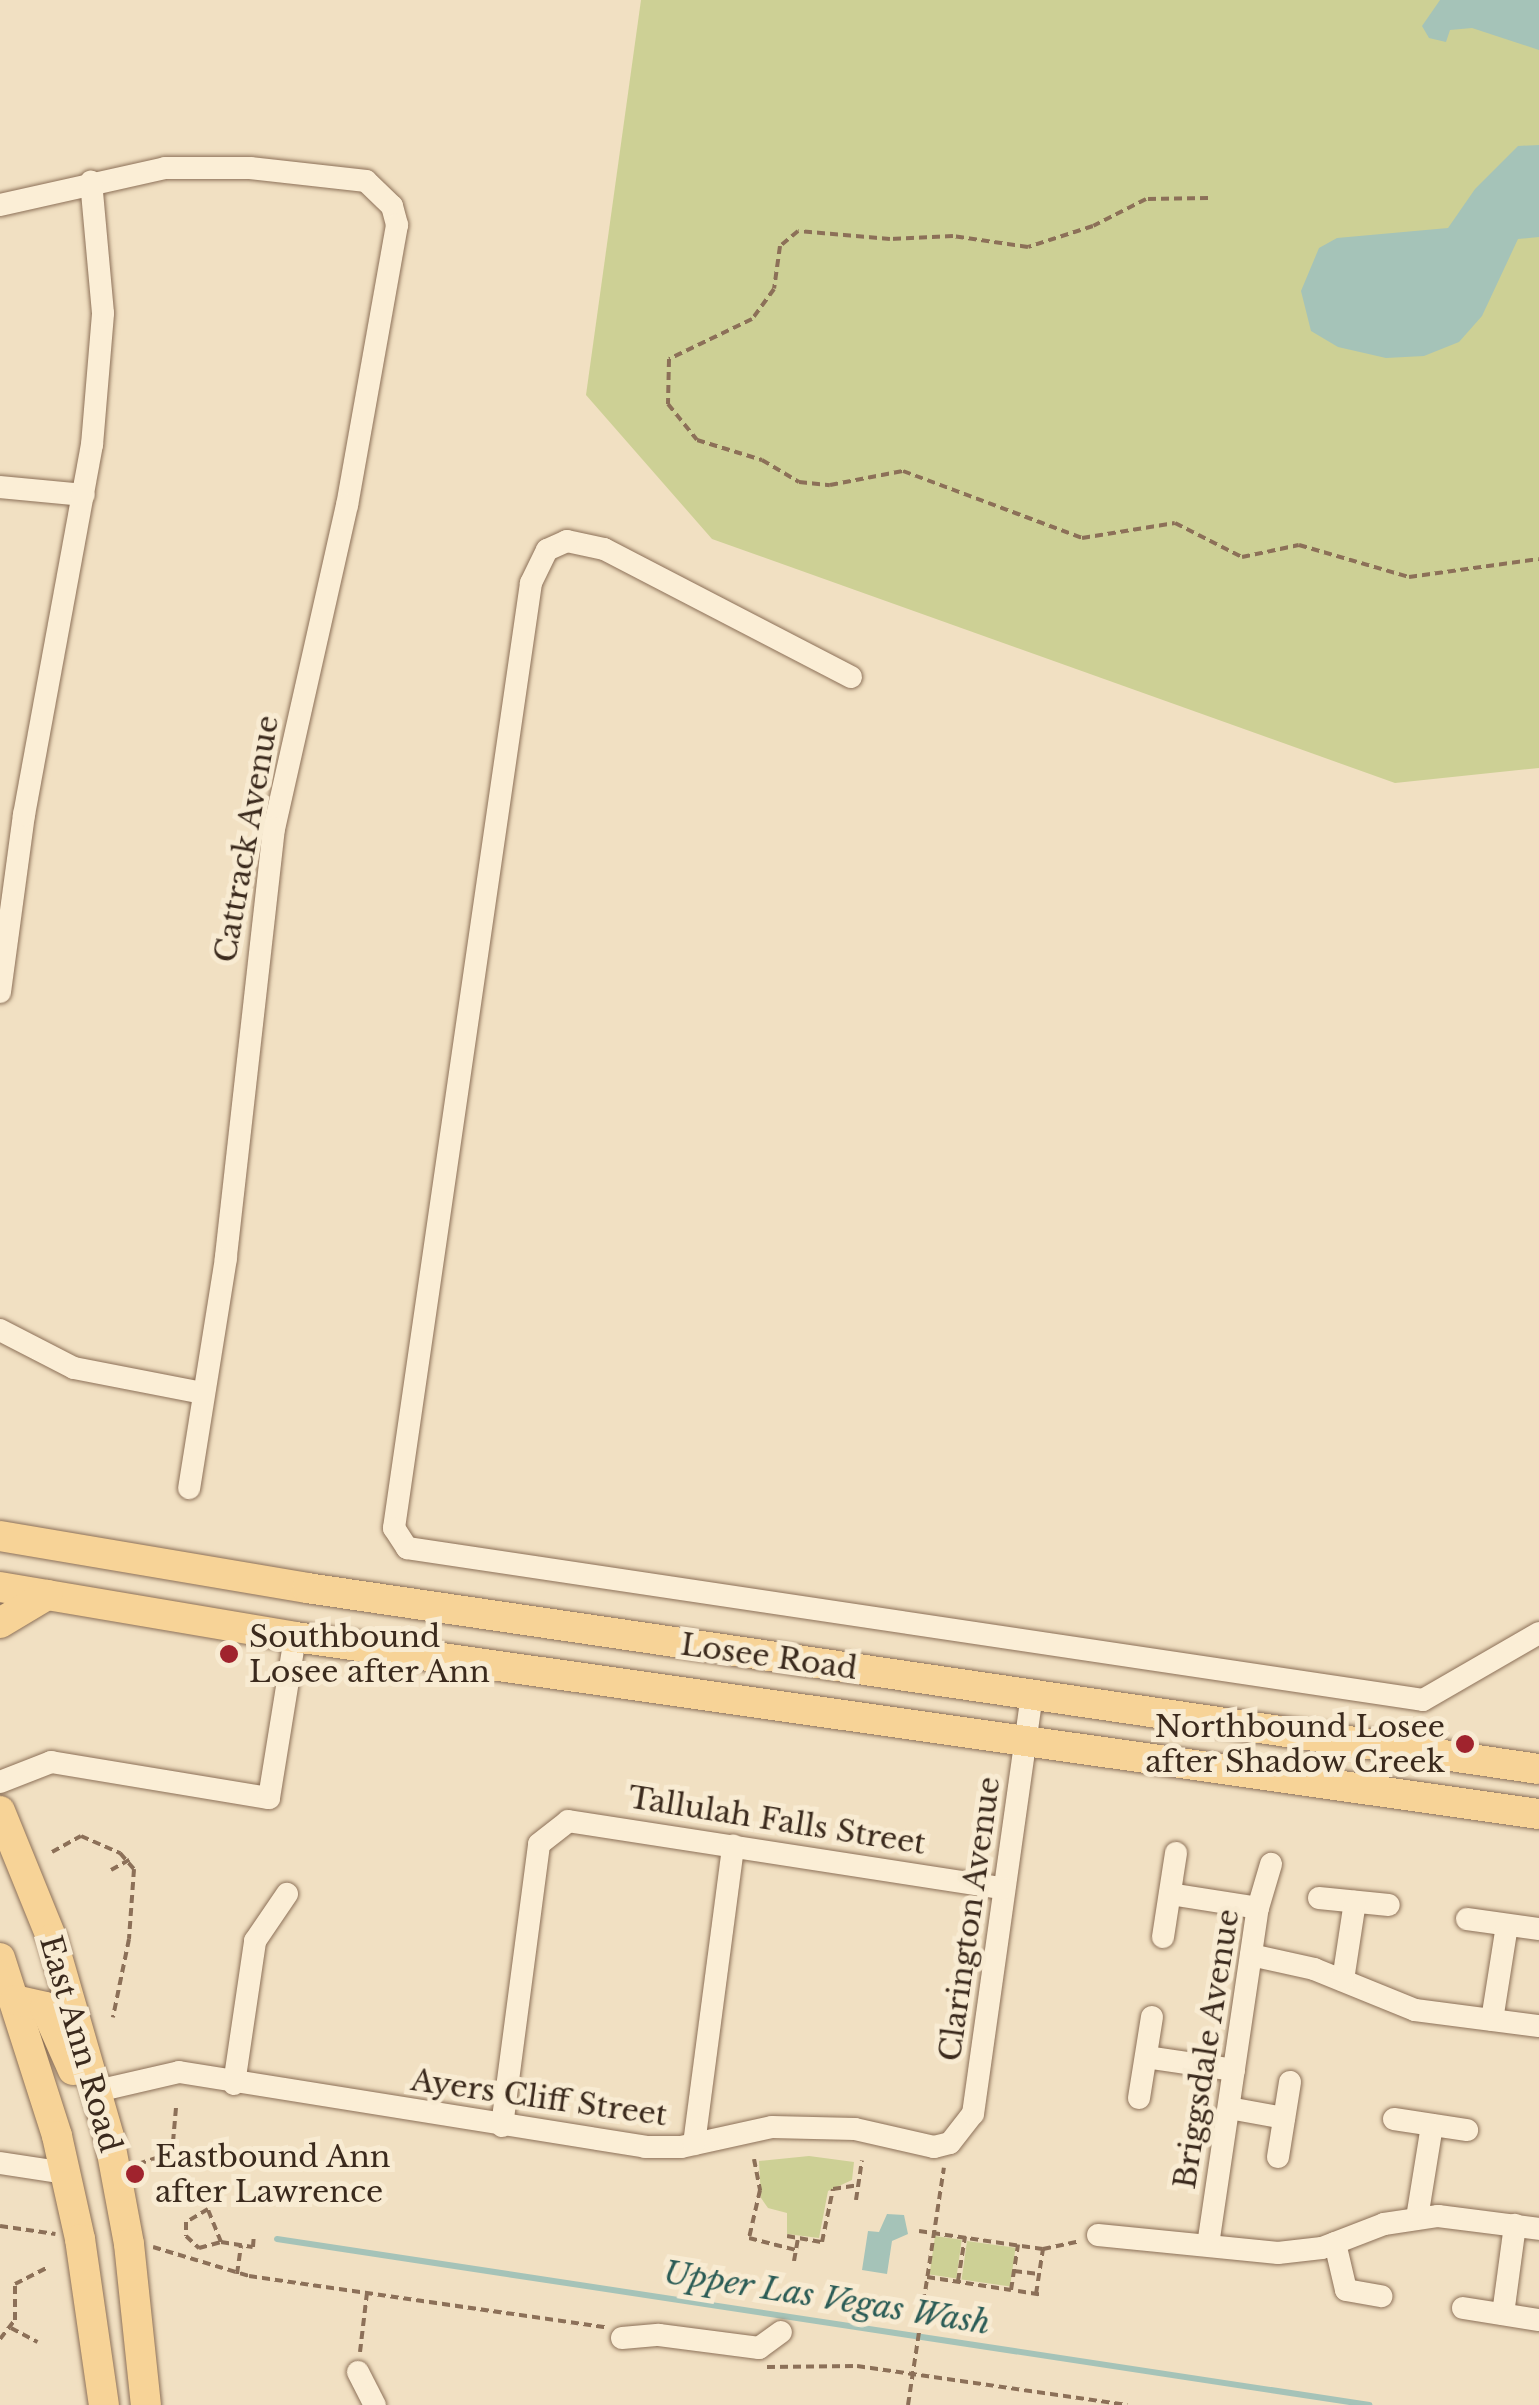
<!DOCTYPE html>
<style>
body{margin:0}
#map{position:relative;width:1539px;height:2405px;overflow:hidden;background:#f1e0c2;font-family:"Libre Baskerville",serif}
div>[style]{position:absolute}
[style*='--x']{left:calc(var(--x)*1px);top:calc(var(--y)*1px);width:calc(var(--w)*1px);rotate:calc(var(--a)*1deg)}
.green>*{inset:0;background:#cdd095;transform-origin:0 0}
.water>*{inset:0;background:#a5c3b8}
.stream>*{height:6px;margin:-3px;padding:0 3px;transform-origin:3px;border-radius:3px;background:#a5c3b8}
.path>*{height:4px;margin-top:-2px;transform-origin:0;background:repeating-linear-gradient(90deg,#8c7058 0 8px,transparent 0 13px)}
.roads{filter:drop-shadow(0 0 2px #8c7058) drop-shadow(0 0 2px #8c7058)}
.minor>*{height:22px;margin:-11px;padding:0 11px;transform-origin:11px;border-radius:11px;background:#fbeed6}
.major>*{height:30px;margin:-15px;padding:0 15px;transform-origin:15px;border-radius:15px;background:#f7d397}
.dots>*{width:28px;height:28px;translate:-50% -50%;box-sizing:border-box;border:5px solid #f8ebd2;border-radius:50%}
span{translate:-50% -50%;white-space:nowrap;text-align:center;line-height:1.15;-webkit-text-stroke:10px #f8ebd2;paint-order:stroke}
.street-label{font-size:30px;color:#3b2a1d}
.poi-label{font-size:30px;color:#3b2a1d}
.left{translate:0 -50%;text-align:left}
.right{translate:-100% -50%;text-align:right}
.water-label{font-size:32px;color:#2b5c56;font-style:italic}
</style>
<div id="map">
<div class="green">
<i style="clip-path:polygon(641px 0,1539px 0,1539px 768px,1395px 783px,712px 539px,586px 395px)"></i>
<i style="clip-path:polygon(809px 2156px,854px 2162px,852px 2180px,828px 2191px,819px 2238px,787px 2234px,787px 2213px,768px 2208px,761px 2198px,759px 2161px)"></i>
<i style="left:935px;top:2236px;width:27px;height:39px;rotate:8deg"></i>
<i style="left:967px;top:2241px;width:49px;height:39px;rotate:8deg"></i>
</div>
<div class="water">
<i style="clip-path:polygon(1440px 0,1539px 0,1539px 50px,1472px 28px,1450px 30px,1446px 42px,1429px 38px,1422px 26px)"></i>
<i style="clip-path:polygon(1539px 145px,1539px 237px,1518px 239px,1482px 316px,1459px 342px,1424px 356px,1386px 358px,1338px 347px,1311px 331px,1301px 291px,1319px 248px,1337px 238px,1448px 228px,1475px 189px,1518px 146px)"></i>
<i style="clip-path:polygon(887px 2214px,904px 2215px,908px 2234px,892px 2241px,887px 2274px,862px 2270px,868px 2231px,879px 2232px)"></i>
</div>
<div class="stream">
<i style="--x:277;--y:2239;--w:1105;--a:8.64"></i>
</div>
<div class="path">
<i style="--x:1208;--y:198;--w:62;--a:179.1"></i>
<i style="--x:1146;--y:199;--w:59;--a:153"></i>
<i style="--x:1093;--y:226;--w:68;--a:162.1"></i>
<i style="--x:1028;--y:247;--w:76;--a:-171.7"></i>
<i style="--x:953;--y:236;--w:63;--a:177.3"></i>
<i style="--x:890;--y:239;--w:92;--a:-175"></i>
<i style="--x:798;--y:231;--w:23;--a:140"></i>
<i style="--x:780;--y:246;--w:43;--a:97.9"></i>
<i style="--x:774;--y:289;--w:37;--a:126"></i>
<i style="--x:752;--y:319;--w:92;--a:154.3"></i>
<i style="--x:669;--y:359;--w:45;--a:91.3"></i>
<i style="--x:668;--y:404;--w:46;--a:51.1"></i>
<i style="--x:697;--y:440;--w:68;--a:17.1"></i>
<i style="--x:762;--y:460;--w:43;--a:30.7"></i>
<i style="--x:799;--y:482;--w:31;--a:6"></i>
<i style="--x:830;--y:485;--w:74;--a:-10.9"></i>
<i style="--x:903;--y:471;--w:191;--a:20.5"></i>
<i style="--x:1082;--y:538;--w:94;--a:-9.2"></i>
<i style="--x:1175;--y:523;--w:75;--a:26.9"></i>
<i style="--x:1242;--y:557;--w:58;--a:-11.9"></i>
<i style="--x:1299;--y:545;--w:115;--a:16.2"></i>
<i style="--x:1409;--y:577;--w:131;--a:-7.9"></i>
<i style="--x:52;--y:1852;--w:33;--a:-29"></i>
<i style="--x:81;--y:1836;--w:43;--a:23.6"></i>
<i style="--x:120;--y:1853;--w:21;--a:49"></i>
<i style="--x:134;--y:1869;--w:70;--a:94.1"></i>
<i style="--x:129;--y:1939;--w:80;--a:101.6"></i>
<i style="--x:111;--y:1870;--w:21;--a:-29"></i>
<i style="--x:754;--y:2159;--w:32;--a:79"></i>
<i style="--x:760;--y:2190;--w:49;--a:102.9"></i>
<i style="--x:749;--y:2238;--w:49;--a:14.3"></i>
<i style="--x:138;--y:2164;--w:25;--a:-18"></i>
<i style="--x:162;--y:2156;--w:18;--a:-52"></i>
<i style="--x:173;--y:2142;--w:37;--a:-85"></i>
<i style="--x:856;--y:2200;--w:40;--a:-81.5"></i>
<i style="--x:0;--y:2226;--w:56;--a:8.3"></i>
<i style="--x:919;--y:2231;--w:125;--a:8.3"></i>
<i style="--x:1043;--y:2249;--w:35;--a:-12"></i>
<i style="--x:787;--y:2236;--w:36;--a:10"></i>
<i style="--x:822;--y:2242;--w:54;--a:-78.3"></i>
<i style="--x:833;--y:2189;--w:26;--a:-9"></i>
<i style="--x:221;--y:2242;--w:35;--a:-112"></i>
<i style="--x:208;--y:2209;--w:26;--a:149"></i>
<i style="--x:186;--y:2222;--w:14;--a:90"></i>
<i style="--x:186;--y:2236;--w:18;--a:43"></i>
<i style="--x:199;--y:2248;--w:23;--a:-15"></i>
<i style="--x:221;--y:2242;--w:32;--a:9"></i>
<i style="--x:253;--y:2247;--w:13;--a:-86"></i>
<i style="--x:153;--y:2247;--w:100;--a:16.8"></i>
<i style="--x:249;--y:2276;--w:360;--a:8.2"></i>
<i style="--x:794;--y:2261;--w:23;--a:-80"></i>
<i style="--x:1014;--y:2271;--w:25;--a:7"></i>
<i style="--x:237;--y:2274;--w:29;--a:-82"></i>
<i style="--x:927;--y:2277;--w:85;--a:8.8"></i>
<i style="--x:1011;--y:2290;--w:46;--a:-81.2"></i>
<i style="--x:958;--y:2281;--w:45;--a:-81"></i>
<i style="--x:1018;--y:2291;--w:24;--a:9"></i>
<i style="--x:1036;--y:2294;--w:46;--a:-81.2"></i>
<i style="--x:11;--y:2328;--w:30;--a:28"></i>
<i style="--x:0;--y:2339;--w:24;--a:-52"></i>
<i style="--x:15;--y:2320;--w:36;--a:-90"></i>
<i style="--x:15;--y:2284;--w:35;--a:-27"></i>
<i style="--x:360;--y:2352;--w:60;--a:-83.3"></i>
<i style="--x:767;--y:2367;--w:90;--a:-0.6"></i>
<i style="--x:857;--y:2366;--w:273;--a:8.2"></i>
<i style="--x:908;--y:2405;--w:240;--a:-81.4"></i>
</div>
<div class="roads">
<div class="minor">
<i style="--x:0;--y:205;--w:169;--a:-12.6"></i>
<i style="--x:165;--y:168;--w:85;--a:0"></i>
<i style="--x:250;--y:168;--w:117;--a:6.4"></i>
<i style="--x:366;--y:181;--w:36;--a:44"></i>
<i style="--x:392;--y:206;--w:20;--a:75"></i>
<i style="--x:397;--y:225;--w:284;--a:100.1"></i>
<i style="--x:347;--y:505;--w:331;--a:102.7"></i>
<i style="--x:274;--y:828;--w:433;--a:96.4"></i>
<i style="--x:226;--y:1258;--w:233;--a:99.1"></i>
<i style="--x:0;--y:487;--w:84;--a:5.4"></i>
<i style="--x:851;--y:677;--w:278;--a:-152.6"></i>
<i style="--x:604;--y:549;--w:38;--a:-168"></i>
<i style="--x:567;--y:541;--w:22;--a:156"></i>
<i style="--x:547;--y:550;--w:37;--a:116"></i>
<i style="--x:531;--y:583;--w:955;--a:98.25"></i>
<i style="--x:394;--y:1528;--w:24;--a:57"></i>
<i style="--x:407;--y:1548;--w:1027;--a:8.51"></i>
<i style="--x:1423;--y:1700;--w:134;--a:-30"></i>
<i style="--x:0;--y:992;--w:179;--a:-82.3"></i>
<i style="--x:24;--y:815;--w:376;--a:-79.6"></i>
<i style="--x:92;--y:445;--w:132;--a:-85.2"></i>
<i style="--x:103;--y:313;--w:132;--a:-95.2"></i>
<i style="--x:0;--y:1330;--w:83;--a:27.2"></i>
<i style="--x:74;--y:1368;--w:131;--a:11"></i>
<i style="--x:0;--y:1782;--w:55;--a:-21.4"></i>
<i style="--x:51;--y:1762;--w:221;--a:9.4"></i>
<i style="--x:269;--y:1798;--w:163;--a:-80.8"></i>
<i style="--x:1170;--y:1894;--w:89;--a:9"></i>
<i style="--x:1319;--y:1898;--w:70;--a:5.7"></i>
<i style="--x:1467;--y:1919;--w:73;--a:7.9"></i>
<i style="--x:1163;--y:1937;--w:85;--a:-81.2"></i>
<i style="--x:1251;--y:1955;--w:65;--a:12.5"></i>
<i style="--x:1314;--y:1969;--w:109;--a:22.1"></i>
<i style="--x:1415;--y:2010;--w:125;--a:7.4"></i>
<i style="--x:1343;--y:1980;--w:79;--a:-81.3"></i>
<i style="--x:1492;--y:2020;--w:96;--a:-81"></i>
<i style="--x:1146;--y:2057;--w:89;--a:8.4"></i>
<i style="--x:234;--y:2084;--w:145;--a:-81.6"></i>
<i style="--x:255;--y:1941;--w:57;--a:-55.8"></i>
<i style="--x:97;--y:2091;--w:84;--a:-13"></i>
<i style="--x:179;--y:2072;--w:472;--a:9.1"></i>
<i style="--x:645;--y:2147;--w:36;--a:0"></i>
<i style="--x:681;--y:2147;--w:93;--a:-12.4"></i>
<i style="--x:772;--y:2127;--w:83;--a:1.4"></i>
<i style="--x:855;--y:2129;--w:81;--a:12.8"></i>
<i style="--x:934;--y:2147;--w:16;--a:-14"></i>
<i style="--x:950;--y:2143;--w:37;--a:-52"></i>
<i style="--x:973;--y:2114;--w:422;--a:-82"></i>
<i style="--x:1139;--y:2098;--w:82;--a:-80.9"></i>
<i style="--x:1229;--y:2108;--w:56;--a:10.3"></i>
<i style="--x:1394;--y:2119;--w:74;--a:8.6"></i>
<i style="--x:502;--y:2126;--w:284;--a:-82.5"></i>
<i style="--x:539;--y:1844;--w:37;--a:-38"></i>
<i style="--x:568;--y:1821;--w:439;--a:8.8"></i>
<i style="--x:694;--y:2144;--w:301;--a:-82.5"></i>
<i style="--x:1278;--y:2157;--w:76;--a:-80.9"></i>
<i style="--x:0;--y:2163;--w:66;--a:8.7"></i>
<i style="--x:1417;--y:2218;--w:94;--a:-80.8"></i>
<i style="--x:1098;--y:2235;--w:181;--a:5.7"></i>
<i style="--x:1278;--y:2253;--w:44;--a:-6.5"></i>
<i style="--x:1322;--y:2248;--w:66;--a:-21.2"></i>
<i style="--x:1384;--y:2224;--w:55;--a:-8.4"></i>
<i style="--x:1438;--y:2216;--w:102;--a:7.3"></i>
<i style="--x:1335;--y:2243;--w:48;--a:76.8"></i>
<i style="--x:1346;--y:2290;--w:36;--a:10"></i>
<i style="--x:1208;--y:2245;--w:341;--a:-81.6"></i>
<i style="--x:1258;--y:1908;--w:46;--a:-73.5"></i>
<i style="--x:1463;--y:2308;--w:77;--a:9"></i>
<i style="--x:1503;--y:2314;--w:90;--a:-82.3"></i>
<i style="--x:622;--y:2338;--w:37;--a:-5"></i>
<i style="--x:659;--y:2335;--w:101;--a:7.4"></i>
<i style="--x:759;--y:2348;--w:27;--a:-36"></i>
<i style="--x:358;--y:2372;--w:37;--a:63"></i>
</div>
<div class="major">
<i style="--x:0;--y:1536;--w:311;--a:9.6"></i>
<i style="--x:307;--y:1588;--w:1245;--a:8.36"></i>
<i style="--x:0;--y:1587;--w:299;--a:9.6"></i>
<i style="--x:295;--y:1637;--w:1257;--a:8.1"></i>
<i style="--x:0;--y:1623;--w:55;--a:-30.8"></i>
<i style="--x:0;--y:1811;--w:138;--a:67.9"></i>
<i style="--x:52;--y:1939;--w:206;--a:73.9"></i>
<i style="--x:109;--y:2137;--w:109;--a:79.4"></i>
<i style="--x:129;--y:2244;--w:162;--a:84"></i>
<i style="--x:0;--y:1958;--w:187;--a:72.2"></i>
<i style="--x:57;--y:2136;--w:106;--a:77.4"></i>
<i style="--x:80;--y:2239;--w:168;--a:81.8"></i>
<i style="--x:15;--y:2000;--w:31;--a:13"></i>
<i style="--x:45;--y:2007;--w:69;--a:66"></i>
</div>
</div>
<div class="dots">
<i style="left:229px;top:1654px;background:#a0232d"></i>
<i style="left:1465px;top:1744px;background:#a0232d"></i>
<i style="left:135px;top:2174px;background:#a0232d"></i>
</div>
<div class="street-label">
<span style="left:247px;top:839px;rotate:-80deg">Cattrack Avenue</span>
<span style="left:769px;top:1657px;rotate:8deg">Losee Road</span>
<span style="left:777px;top:1821px;rotate:9deg">Tallulah Falls Street</span>
<span style="left:970px;top:1919px;rotate:-82deg">Clarington Avenue</span>
<span style="left:80px;top:2044px;rotate:74deg">East Ann Road</span>
<span style="left:1207px;top:2049px;rotate:-81deg">Briggsdale Avenue</span>
<span style="left:539px;top:2098px;rotate:8deg">Ayers Cliff Street</span>
</div>
<div class="poi-label">
<span class="left" style="left:249px;top:1654px">Southbound<br>Losee after Ann</span>
<span class="right" style="left:1445px;top:1744px">Northbound Losee<br>after Shadow Creek</span>
<span class="left" style="left:155px;top:2174px">Eastbound Ann<br>after Lawrence</span>
</div>
<div class="water-label">
<span style="left:827px;top:2298px;rotate:9deg">Upper Las Vegas Wash</span>
</div>
</div>
